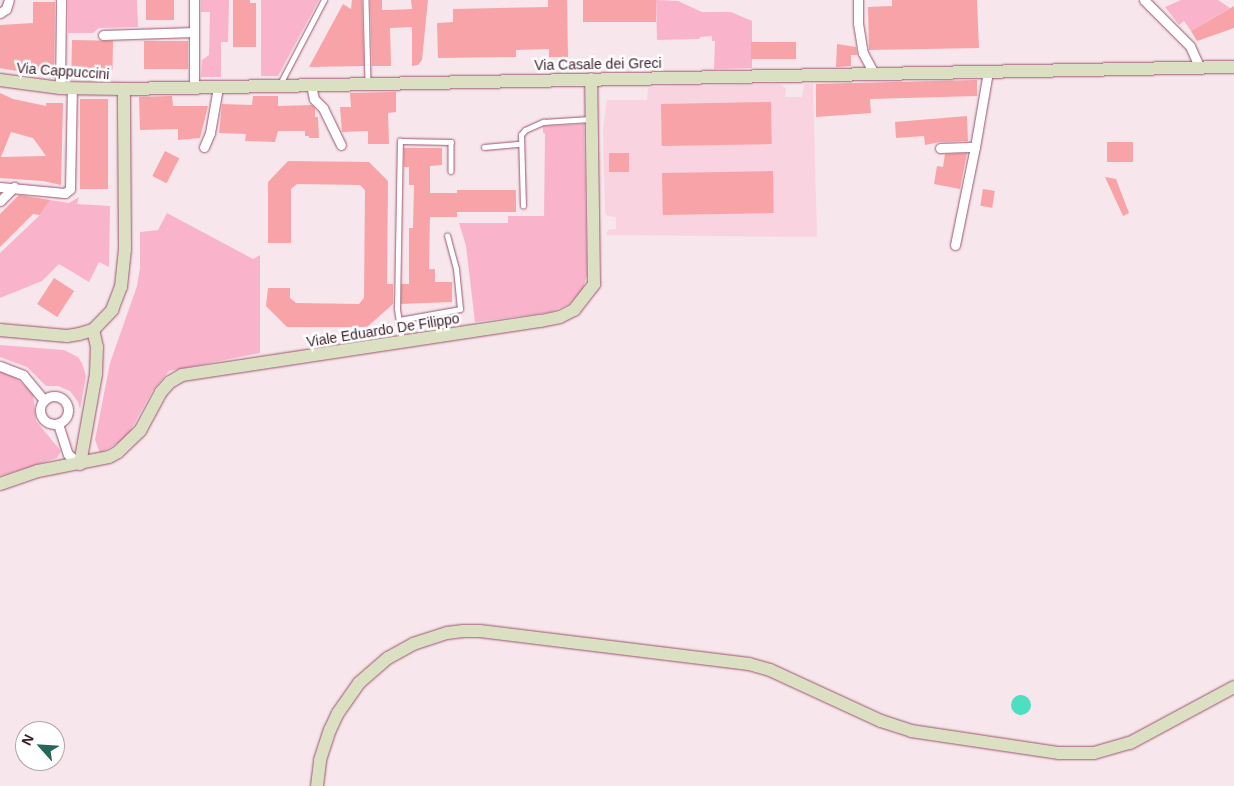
<!DOCTYPE html>
<style>
body{margin:0}
#map{position:relative;width:1234px;height:786px;overflow:hidden;background:#f7e6eb;font-family:Arial,sans-serif}
div>[style]{position:absolute}
[style*='--x']{left:calc(var(--x)*1px);top:calc(var(--y)*1px);width:calc(var(--w)*1px);rotate:calc(var(--a)*1deg)}
.built>*{inset:0;background:#f9d4e0}
.green>*{inset:0;background:#f9b4cc}
.water>*{inset:0;background:#4edec0}
.round{border-radius:50%}
.building>*{inset:0;background:#f8a3a7;transform-origin:0 0}
.roads{filter:drop-shadow(0 0 1px #9b536f) drop-shadow(0 0 1px #9b536f)}
.lane>*{height:4.5px;margin:-2.25px;padding:0 2.25px;transform-origin:2.25px;border-radius:2.25px;background:#fff}
.street>*{height:9px;margin:-4.5px;padding:0 4.5px;transform-origin:4.5px;border-radius:4.5px;background:#fff}
.street>.ring{margin:-4.5px;padding:0;box-sizing:content-box;background:none;border:9px solid #fff;border-radius:50%}
.secondary>*{height:12px;margin:-6px;padding:0 6px;transform-origin:6px;border-radius:6px;background:#dce0c2}
span{translate:-50% -50%;white-space:nowrap;text-align:center;line-height:1.15;-webkit-text-stroke:5px #fff;paint-order:stroke}
.street-label{font-size:14px;color:#3e1f2b}
.north{position:absolute;left:15px;top:721px;width:50px;height:50px;box-sizing:border-box;background:#fff;border:1px solid #b2a5aa;border-radius:50%;rotate:296deg;font-size:14px;font-weight:700;line-height:20px;text-align:center;color:#3e1f2b}
.north::after{content:'';display:block;margin:auto;width:18px;height:22px;background:#246859;clip-path:polygon(50% 0,100% 100%,50% 72%,0 100%)}
</style>
<div id="map">
<div class="built">
<i style="clip-path:polygon(779px 84px,786px 88px,785px 97px,802px 97px,804px 84px,813px 84px,817px 237px,606px 235px,608px 230px,616px 229px,616px 217px,608px 216px,605px 213px,603px 130px,607px 100px,647px 100px,648px 89px,651px 87px)"></i>
</div>
<div class="green">
<i style="clip-path:polygon(68px 0,137px 0,138px 27px,99px 28px,93px 33px,68px 33px)"></i>
<i style="clip-path:polygon(201px 0,229px 0,228px 42px,221px 42px,221px 77px,201px 77px,202px 60px,209px 55px,210px 12px,201px 12px)"></i>
<i style="clip-path:polygon(261px 0,319px 0,278px 76px,261px 76px)"></i>
<i style="clip-path:polygon(656px 0,678px 1px,702px 12px,731px 12px,752px 21px,752px 68px,714px 69px,715px 41px,712px 41px,712px 36px,700px 37px,699px 39px,657px 40px)"></i>
<i style="clip-path:polygon(1181px 0,1218px 0,1230px 8px,1191px 31px,1184px 21px,1179px 25px,1165px 7px)"></i>
<i style="clip-path:polygon(584px 124px,587px 275px,583px 289px,569px 304px,551px 312px,475px 322px,466px 246px,459px 223px,508px 223px,508px 216px,544px 216px,545px 134px,543px 133px,543px 126px)"></i>
<i style="clip-path:polygon(79px 197px,77px 204px,110px 206px,109px 267px,99px 262px,89px 282px,59px 264px,42px 281px,0 298px,0 253px,40px 215px,50px 200px,69px 203px)"></i>
<i style="clip-path:polygon(167px 213px,253px 259px,260px 255px,260px 353px,169px 371px,153px 390px,129px 433px,123px 440px,100px 453px,95px 440px,110px 363px,137px 286px,140px 268px,140px 232px,158px 230px)"></i>
<i style="clip-path:polygon(0 345px,64px 350px,78px 357px,82px 363px,86px 376px,80px 409px,78px 402px,70px 391px,58px 386px,46px 386px,27px 367px,0 357px)"></i>
<i style="clip-path:polygon(0 371px,16px 378px,33px 393px,36px 421px,61px 451px,57px 458px,0 476px)"></i>
</div>
<div class="water">
<i class="round" style="left:1011px;top:695px;width:20px;height:20px"></i>
</div>
<div class="building">
<i style="left:146px;top:0;width:28px;height:20px"></i>
<i style="clip-path:polygon(233px 0,250px 0,250px 3px,256px 3px,256px 47px,233px 47px)"></i>
<i style="clip-path:polygon(352px 0,362px 0,364px 66px,309px 67px,343px 4px,351px 9px)"></i>
<i style="clip-path:polygon(370px 0,382px 0,382px 10px,390px 10px,412px 9px,411px 0,428px 0,422px 60px,418px 65px,412px 66px,412px 27px,390px 28px,391px 66px,372px 66px)"></i>
<i style="clip-path:polygon(548px 0,567px 0,568px 57px,549px 57px,549px 49px,516px 50px,516px 57px,438px 58px,437px 23px,453px 22px,453px 9px,548px 7px)"></i>
<i style="left:583px;top:0;width:73px;height:22px"></i>
<i style="clip-path:polygon(892px 0,977px 0,979px 48px,869px 50px,868px 7px,892px 6px)"></i>
<i style="clip-path:polygon(33px 2px,55px 2px,54px 73px,28px 73px,0 68px,0 25px,33px 23px)"></i>
<i style="clip-path:polygon(1234px 6px,1234px 28px,1197px 41px,1191px 31px)"></i>
<i style="left:72px;top:40px;width:41px;height:29px;rotate:1deg"></i>
<i style="left:144px;top:41px;width:44px;height:28px"></i>
<i style="left:751px;top:42px;width:45px;height:17px"></i>
<i style="clip-path:polygon(837px 44px,856px 47px,857px 55px,851px 55px,851px 66px,836px 67px)"></i>
<i style="clip-path:polygon(977px 80px,977px 96px,870px 99px,871px 113px,816px 117px,816px 84px)"></i>
<i style="clip-path:polygon(396px 92px,396px 112px,388px 113px,389px 144px,368px 144px,368px 131px,342px 132px,340px 107px,351px 107px,350px 93px)"></i>
<i style="clip-path:polygon(evenodd,0 93px,13px 99px,46px 106px,46px 103px,63px 103px,61px 185px,43px 181px,0 178px,0 93px,11px 132px,33px 138px,46px 156px,1px 157px,11px 132px)"></i>
<i style="clip-path:polygon(172px 96px,173px 106px,208px 106px,200px 138px,178px 140px,178px 129px,140px 130px,139px 97px)"></i>
<i style="clip-path:polygon(253px 96px,278px 96px,278px 106px,312px 105px,315px 108px,315px 117px,318px 117px,319px 138px,309px 138px,309px 136px,305px 136px,305px 131px,278px 131px,275px 142px,245px 141px,246px 134px,219px 133px,222px 104px,252px 105px)"></i>
<i style="left:80px;top:99px;width:28px;height:90px"></i>
<i style="left:771px;top:102px;width:42px;height:110px;rotate:89deg"></i>
<i style="clip-path:polygon(967px 116px,968px 141px,940px 142px,925px 145px,924px 136px,896px 138px,895px 122px)"></i>
<i style="left:1107px;top:142px;width:26px;height:20px"></i>
<i style="clip-path:polygon(404px 148px,442px 148px,442px 165px,430px 166px,430px 193px,457px 193px,457px 190px,516px 190px,516px 212px,457px 212px,457px 217px,430px 217px,429px 269px,435px 269px,435px 282px,452px 282px,452px 302px,401px 304px,401px 284px,409px 284px,409px 228px,413px 228px,414px 185px,409px 185px,409px 167px,404px 167px)"></i>
<i style="left:165px;top:151px;width:16px;height:28px;rotate:27deg"></i>
<i style="left:609px;top:153px;width:20px;height:19px"></i>
<i style="clip-path:polygon(967px 153px,960px 189px,934px 184px,937px 166px,943px 167px,945px 154px)"></i>
<i style="clip-path:polygon(288px 161px,369px 162px,388px 181px,387px 284px,393px 284px,393px 304px,367px 327px,287px 327px,266px 306px,268px 288px,290px 288px,290px 298px,296px 303px,359px 304px,364px 298px,365px 190px,360px 185px,297px 184px,291px 189px,291px 243px,268px 243px,268px 182px)"></i>
<i style="left:773px;top:171px;width:42px;height:111px;rotate:89deg"></i>
<i style="clip-path:polygon(1105px 177px,1116px 179px,1129px 213px,1123px 216px)"></i>
<i style="left:983px;top:189px;width:12px;height:17px;rotate:9deg"></i>
<i style="clip-path:polygon(19px 195px,50px 200px,40px 215px,33px 214px,0 247px,0 214px)"></i>
<i style="left:54px;top:278px;width:24px;height:31px;rotate:33deg"></i>
</div>
<div class="roads">
<div class="lane">
<i style="--x:366;--y:0;--w:84;--a:88.6"></i>
<i style="--x:280;--y:84;--w:95;--a:-62.4"></i>
<i style="--x:484;--y:147;--w:36;--a:-5"></i>
<i style="--x:523;--y:206;--w:71;--a:-91.6"></i>
<i style="--x:521;--y:135;--w:6;--a:-51"></i>
<i style="--x:525;--y:130;--w:20;--a:-24"></i>
<i style="--x:543;--y:122;--w:47;--a:-3.7"></i>
<i style="--x:399;--y:320;--w:62;--a:-10.2"></i>
<i style="--x:460;--y:309;--w:40;--a:-95.7"></i>
<i style="--x:456;--y:269;--w:34;--a:-105"></i>
<i style="--x:402;--y:341;--w:33;--a:-99"></i>
<i style="--x:397;--y:308;--w:167;--a:-89"></i>
<i style="--x:400;--y:141;--w:51;--a:1.1"></i>
<i style="--x:451;--y:142;--w:29;--a:90"></i>
</div>
<div class="street">
<i style="--x:858;--y:0;--w:23;--a:90"></i>
<i style="--x:858;--y:23;--w:30;--a:81"></i>
<i style="--x:863;--y:53;--w:24;--a:62"></i>
<i style="--x:1144;--y:0;--w:65;--a:45"></i>
<i style="--x:1190;--y:46;--w:24;--a:66"></i>
<i style="--x:0;--y:13;--w:7;--a:-34"></i>
<i style="--x:6;--y:9;--w:9;--a:-72"></i>
<i style="--x:103;--y:35;--w:91;--a:-1.9"></i>
<i style="--x:311;--y:85;--w:14;--a:78"></i>
<i style="--x:314;--y:99;--w:13;--a:45"></i>
<i style="--x:323;--y:108;--w:41;--a:64.1"></i>
<i style="--x:194;--y:87;--w:87;--a:-90"></i>
<i style="--x:60;--y:88;--w:88;--a:-89.3"></i>
<i style="--x:204;--y:147;--w:15;--a:-67"></i>
<i style="--x:210;--y:133;--w:47;--a:-80.1"></i>
<i style="--x:940;--y:148;--w:35;--a:-2"></i>
<i style="--x:0;--y:187;--w:65;--a:5.3"></i>
<i style="--x:65;--y:193;--w:6;--a:-39"></i>
<i style="--x:70;--y:189;--w:100;--a:-88.9"></i>
<i style="--x:0;--y:201;--w:20;--a:-45"></i>
<i style="--x:955;--y:245;--w:100;--a:-78.5"></i>
<i style="--x:975;--y:147;--w:76;--a:-80.2"></i>
<i style="--x:0;--y:366;--w:25;--a:21"></i>
<i style="--x:23;--y:375;--w:33;--a:50"></i>
<i class="ring" style="left:40px;top:396px;width:19px;height:19px"></i>
<i style="--x:58;--y:424;--w:32;--a:72"></i>
<i style="--x:68;--y:454;--w:16;--a:40"></i>
</div>
<div class="secondary">
<i style="--x:0;--y:80;--w:61;--a:7.6"></i>
<i style="--x:60;--y:88;--w:64;--a:0.9"></i>
<i style="--x:124;--y:89;--w:1110;--a:-1.14"></i>
<i style="--x:0;--y:330;--w:67;--a:5.1"></i>
<i style="--x:67;--y:336;--w:12;--a:-9"></i>
<i style="--x:79;--y:334;--w:15;--a:-16"></i>
<i style="--x:93;--y:330;--w:28;--a:-46"></i>
<i style="--x:112;--y:310;--w:25;--a:-69"></i>
<i style="--x:121;--y:287;--w:37;--a:-84"></i>
<i style="--x:125;--y:250;--w:161;--a:-90.4"></i>
<i style="--x:80;--y:464;--w:91;--a:-79.9"></i>
<i style="--x:96;--y:374;--w:27;--a:-88"></i>
<i style="--x:97;--y:347;--w:17;--a:-103"></i>
<i style="--x:0;--y:484;--w:40;--a:-18.9"></i>
<i style="--x:38;--y:471;--w:72;--a:-11.2"></i>
<i style="--x:109;--y:457;--w:10;--a:-29"></i>
<i style="--x:118;--y:452;--w:30;--a:-44"></i>
<i style="--x:140;--y:431;--w:44;--a:-61.7"></i>
<i style="--x:161;--y:392;--w:13;--a:-48"></i>
<i style="--x:170;--y:382;--w:14;--a:-30"></i>
<i style="--x:182;--y:375;--w:363;--a:-8.6"></i>
<i style="--x:541;--y:321;--w:19;--a:-12"></i>
<i style="--x:560;--y:317;--w:16;--a:-27"></i>
<i style="--x:574;--y:310;--w:33;--a:-52"></i>
<i style="--x:594;--y:284;--w:205;--a:-90.8"></i>
<i style="--x:317;--y:786;--w:26;--a:-83"></i>
<i style="--x:320;--y:760;--w:32;--a:-72"></i>
<i style="--x:330;--y:730;--w:19;--a:-65"></i>
<i style="--x:338;--y:713;--w:37;--a:-55"></i>
<i style="--x:359;--y:683;--w:38;--a:-41"></i>
<i style="--x:388;--y:658;--w:29;--a:-29"></i>
<i style="--x:413;--y:644;--w:36;--a:-18"></i>
<i style="--x:447;--y:633;--w:16;--a:-7"></i>
<i style="--x:463;--y:631;--w:17;--a:0"></i>
<i style="--x:480;--y:631;--w:271;--a:7"></i>
<i style="--x:749;--y:664;--w:22;--a:16"></i>
<i style="--x:770;--y:670;--w:122;--a:24.7"></i>
<i style="--x:881;--y:721;--w:32;--a:18"></i>
<i style="--x:911;--y:731;--w:150;--a:8.5"></i>
<i style="--x:1059;--y:753;--w:35;--a:0"></i>
<i style="--x:1094;--y:753;--w:37;--a:-16"></i>
<i style="--x:1130;--y:743;--w:118;--a:-28.3"></i>
</div>
</div>
<div class="street-label">
<span style="left:598px;top:64px;rotate:-1deg">Via Casale dei Greci</span>
<span style="left:63px;top:71px;rotate:4deg">Via Cappuccini</span>
<span style="left:383px;top:330px;rotate:-9deg">Viale Eduardo De Filippo</span>
</div>
<div class="north">N</div>
</div>
